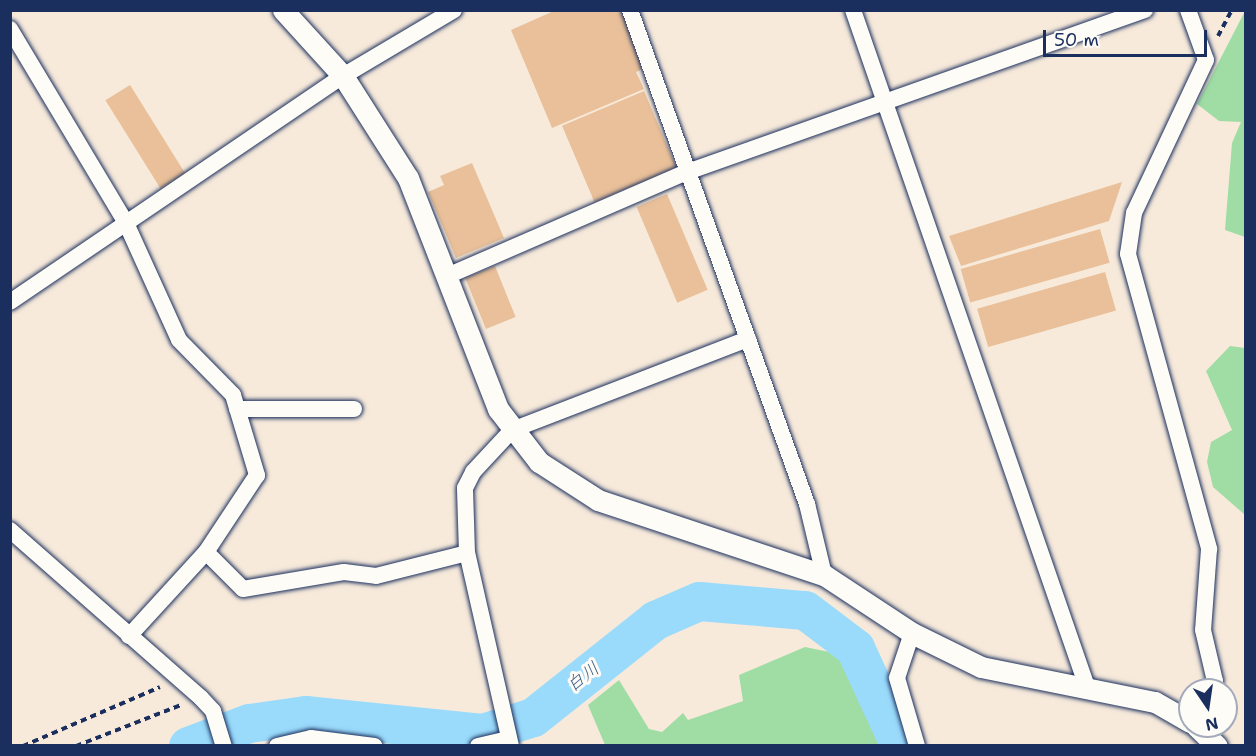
<!DOCTYPE html>
<meta charset="utf-8">
<style>
body{margin:0}
#map{position:relative;width:1256px;height:756px;overflow:hidden;background:#f7eadb;font-family:"Shantell Sans","Klee One",sans-serif}
div>[style]{position:absolute}
[style*='--x']{left:calc(var(--x)*1px);top:calc(var(--y)*1px);width:calc(var(--w)*1px);rotate:calc(var(--a)*1deg)}
.green>*{inset:0;background:#a0dda5}
.river>*{height:39px;margin:-19.5px;padding:0 19.5px;transform-origin:19.5px;border-radius:19.5px;background:#9adbfc}
.building>*{inset:0;background:#e9c099;transform-origin:0 0}
.path>*{height:4px;margin-top:-2px;transform-origin:0;background:repeating-linear-gradient(90deg,#1b2f5e 0 6px,transparent 0 10.5px)}
.roads{filter:drop-shadow(0 0 2px #1b2f5e) drop-shadow(0 0 2px #1b2f5e)}
.minor>*{height:16px;margin:-8px;padding:0 8px;transform-origin:8px;border-radius:8px;background:#fdfcf7}
.tertiary>*{height:21px;margin:-10.5px;padding:0 10.5px;transform-origin:10.5px;border-radius:10.5px;background:#fdfcf7}
span{translate:-50% -50%;white-space:nowrap;text-align:center;line-height:1.15;-webkit-text-stroke:6px #fdfcf7;paint-order:stroke}
.water-label{font-size:18px;color:#3b5a86;font-style:italic}
.frame{position:absolute;inset:0;border:12px solid #1b2f5e;pointer-events:none}
.north{position:absolute;left:1178px;top:678px;width:60px;height:60px;box-sizing:border-box;background:#fdfcf7;border:2px solid #a3aaba;border-radius:50%;rotate:167deg;font-size:16px;font-weight:700;line-height:24px;text-align:center;color:#1b2f5e}
.north::after{content:'';display:block;margin:auto;width:21px;height:27px;background:#1b2f5e;clip-path:polygon(50% 0,100% 100%,50% 72%,0 100%)}
.scale{position:absolute;left:1043px;top:30px;width:164px;height:27px;box-sizing:border-box;border:3px solid #1b2f5e;border-top:0;padding-left:8px;font-size:18px;line-height:21px;white-space:nowrap;color:#1b2f5e;-webkit-text-stroke:4px #fdfcf7;paint-order:stroke}
</style>
<div id="map">
<div class="green">
<i style="clip-path:polygon(1245px 11px,1246px 11px,1245px 237px,1225px 230px,1232px 143px,1241px 122px,1219px 121px,1197px 104px)"></i>
<i style="clip-path:polygon(1230px 346px,1245px 348px,1245px 515px,1213px 487px,1207px 462px,1211px 442px,1232px 430px,1206px 371px)"></i>
<i style="clip-path:polygon(805px 647px,844px 655px,891px 745px,605px 745px,588px 705px,619px 680px,649px 729px,662px 732px,683px 713px,688px 720px,743px 701px,739px 675px)"></i>
</div>
<div class="river">
<i style="--x:188;--y:746;--w:65;--a:-20.7"></i>
<i style="--x:249;--y:723;--w:57;--a:-8.1"></i>
<i style="--x:305;--y:715;--w:178;--a:5.8"></i>
<i style="--x:482;--y:733;--w:53;--a:-17.4"></i>
<i style="--x:533;--y:717;--w:156;--a:-38.5"></i>
<i style="--x:655;--y:620;--w:48;--a:-23.4"></i>
<i style="--x:699;--y:601;--w:106;--a:4.9"></i>
<i style="--x:805;--y:610;--w:63;--a:37.2"></i>
<i style="--x:855;--y:648;--w:108;--a:65.3"></i>
</div>
<div class="building">
<i style="clip-path:polygon(556px 10px,623px 10px,647px 67px,636px 72px,644px 89px,552px 128px,511px 30px)"></i>
<i style="left:130px;top:85px;width:104px;height:29px;rotate:58deg"></i>
<i style="left:644px;top:91px;width:83px;height:89px;rotate:67deg"></i>
<i style="clip-path:polygon(472px 163px,504px 238px,456px 258px,428px 192px,444px 185px,440px 176px)"></i>
<i style="clip-path:polygon(1122px 182px,1109px 221px,961px 266px,949px 236px)"></i>
<i style="left:667px;top:194px;width:104px;height:33px;rotate:67deg"></i>
<i style="left:1100px;top:229px;width:35px;height:145px;rotate:74deg"></i>
<i style="left:495px;top:266px;width:55px;height:32px;rotate:68deg"></i>
<i style="left:1105px;top:272px;width:40px;height:133px;rotate:74deg"></i>
</div>
<div class="path">
<i style="--x:1218;--y:36;--w:30;--a:-62"></i>
<i style="--x:23;--y:746;--w:149;--a:-23.3"></i>
<i style="--x:76;--y:746;--w:113;--a:-21.3"></i>
</div>
<div class="roads">
<div class="minor">
<i style="--x:630;--y:10;--w:525;--a:70.29"></i>
<i style="--x:807;--y:504;--w:73;--a:76.5"></i>
<i style="--x:853;--y:10;--w:713;--a:70.93"></i>
<i style="--x:1188;--y:10;--w:53;--a:70.2"></i>
<i style="--x:1206;--y:60;--w:169;--a:115.2"></i>
<i style="--x:1134;--y:213;--w:41;--a:98.3"></i>
<i style="--x:1128;--y:254;--w:306;--a:74.6"></i>
<i style="--x:1209;--y:549;--w:81;--a:94.2"></i>
<i style="--x:1203;--y:630;--w:52;--a:76.8"></i>
<i style="--x:1215;--y:681;--w:10;--a:114"></i>
<i style="--x:10;--y:29;--w:226;--a:59.1"></i>
<i style="--x:126;--y:223;--w:128;--a:65.6"></i>
<i style="--x:179;--y:340;--w:77;--a:45.5"></i>
<i style="--x:233;--y:395;--w:84;--a:73.3"></i>
<i style="--x:257;--y:475;--w:92;--a:123.5"></i>
<i style="--x:206;--y:552;--w:114;--a:132.5"></i>
<i style="--x:445;--y:277;--w:264;--a:-23.5"></i>
<i style="--x:687;--y:172;--w:486;--a:-19.5"></i>
<i style="--x:10;--y:302;--w:402;--a:-34.2"></i>
<i style="--x:343;--y:76;--w:129;--a:-30.7"></i>
<i style="--x:237;--y:409;--w:117;--a:0"></i>
<i style="--x:10;--y:530;--w:254;--a:41.3"></i>
<i style="--x:201;--y:698;--w:18;--a:47"></i>
<i style="--x:213;--y:711;--w:37;--a:73"></i>
<i style="--x:206;--y:552;--w:52;--a:45"></i>
<i style="--x:243;--y:589;--w:102;--a:-9.6"></i>
<i style="--x:344;--y:572;--w:32;--a:7"></i>
<i style="--x:376;--y:576;--w:94;--a:-14.2"></i>
<i style="--x:912;--y:633;--w:47;--a:108.4"></i>
<i style="--x:897;--y:678;--w:71;--a:73.6"></i>
<i style="--x:277;--y:746;--w:35;--a:-13"></i>
<i style="--x:311;--y:738;--w:64;--a:7.1"></i>
<i style="--x:478;--y:746;--w:32;--a:-13"></i>
<i style="--x:511;--y:746;--w:198;--a:-102.8"></i>
<i style="--x:467;--y:553;--w:65;--a:-91.8"></i>
<i style="--x:465;--y:488;--w:18;--a:-63"></i>
<i style="--x:473;--y:472;--w:57;--a:-47.1"></i>
<i style="--x:512;--y:430;--w:253;--a:-21.1"></i>
</div>
<div class="tertiary">
<i style="--x:283;--y:10;--w:89;--a:47.7"></i>
<i style="--x:343;--y:76;--w:121;--a:57.5"></i>
<i style="--x:408;--y:178;--w:248;--a:68.7"></i>
<i style="--x:498;--y:409;--w:67;--a:52.3"></i>
<i style="--x:539;--y:462;--w:70;--a:32.8"></i>
<i style="--x:598;--y:500;--w:238;--a:18.4"></i>
<i style="--x:824;--y:575;--w:105;--a:33.4"></i>
<i style="--x:912;--y:633;--w:77;--a:26.2"></i>
<i style="--x:981;--y:667;--w:177;--a:11.4"></i>
<i style="--x:1155;--y:702;--w:40;--a:29.7"></i>
<i style="--x:1196;--y:726;--w:29;--a:44"></i>
</div>
</div>
<div class="water-label">
<span style="left:583px;top:677px;rotate:-38deg">白川</span>
</div>
<div class="frame"></div>
<div class="north">N</div>
<div class="scale">50 m</div>
</div>
